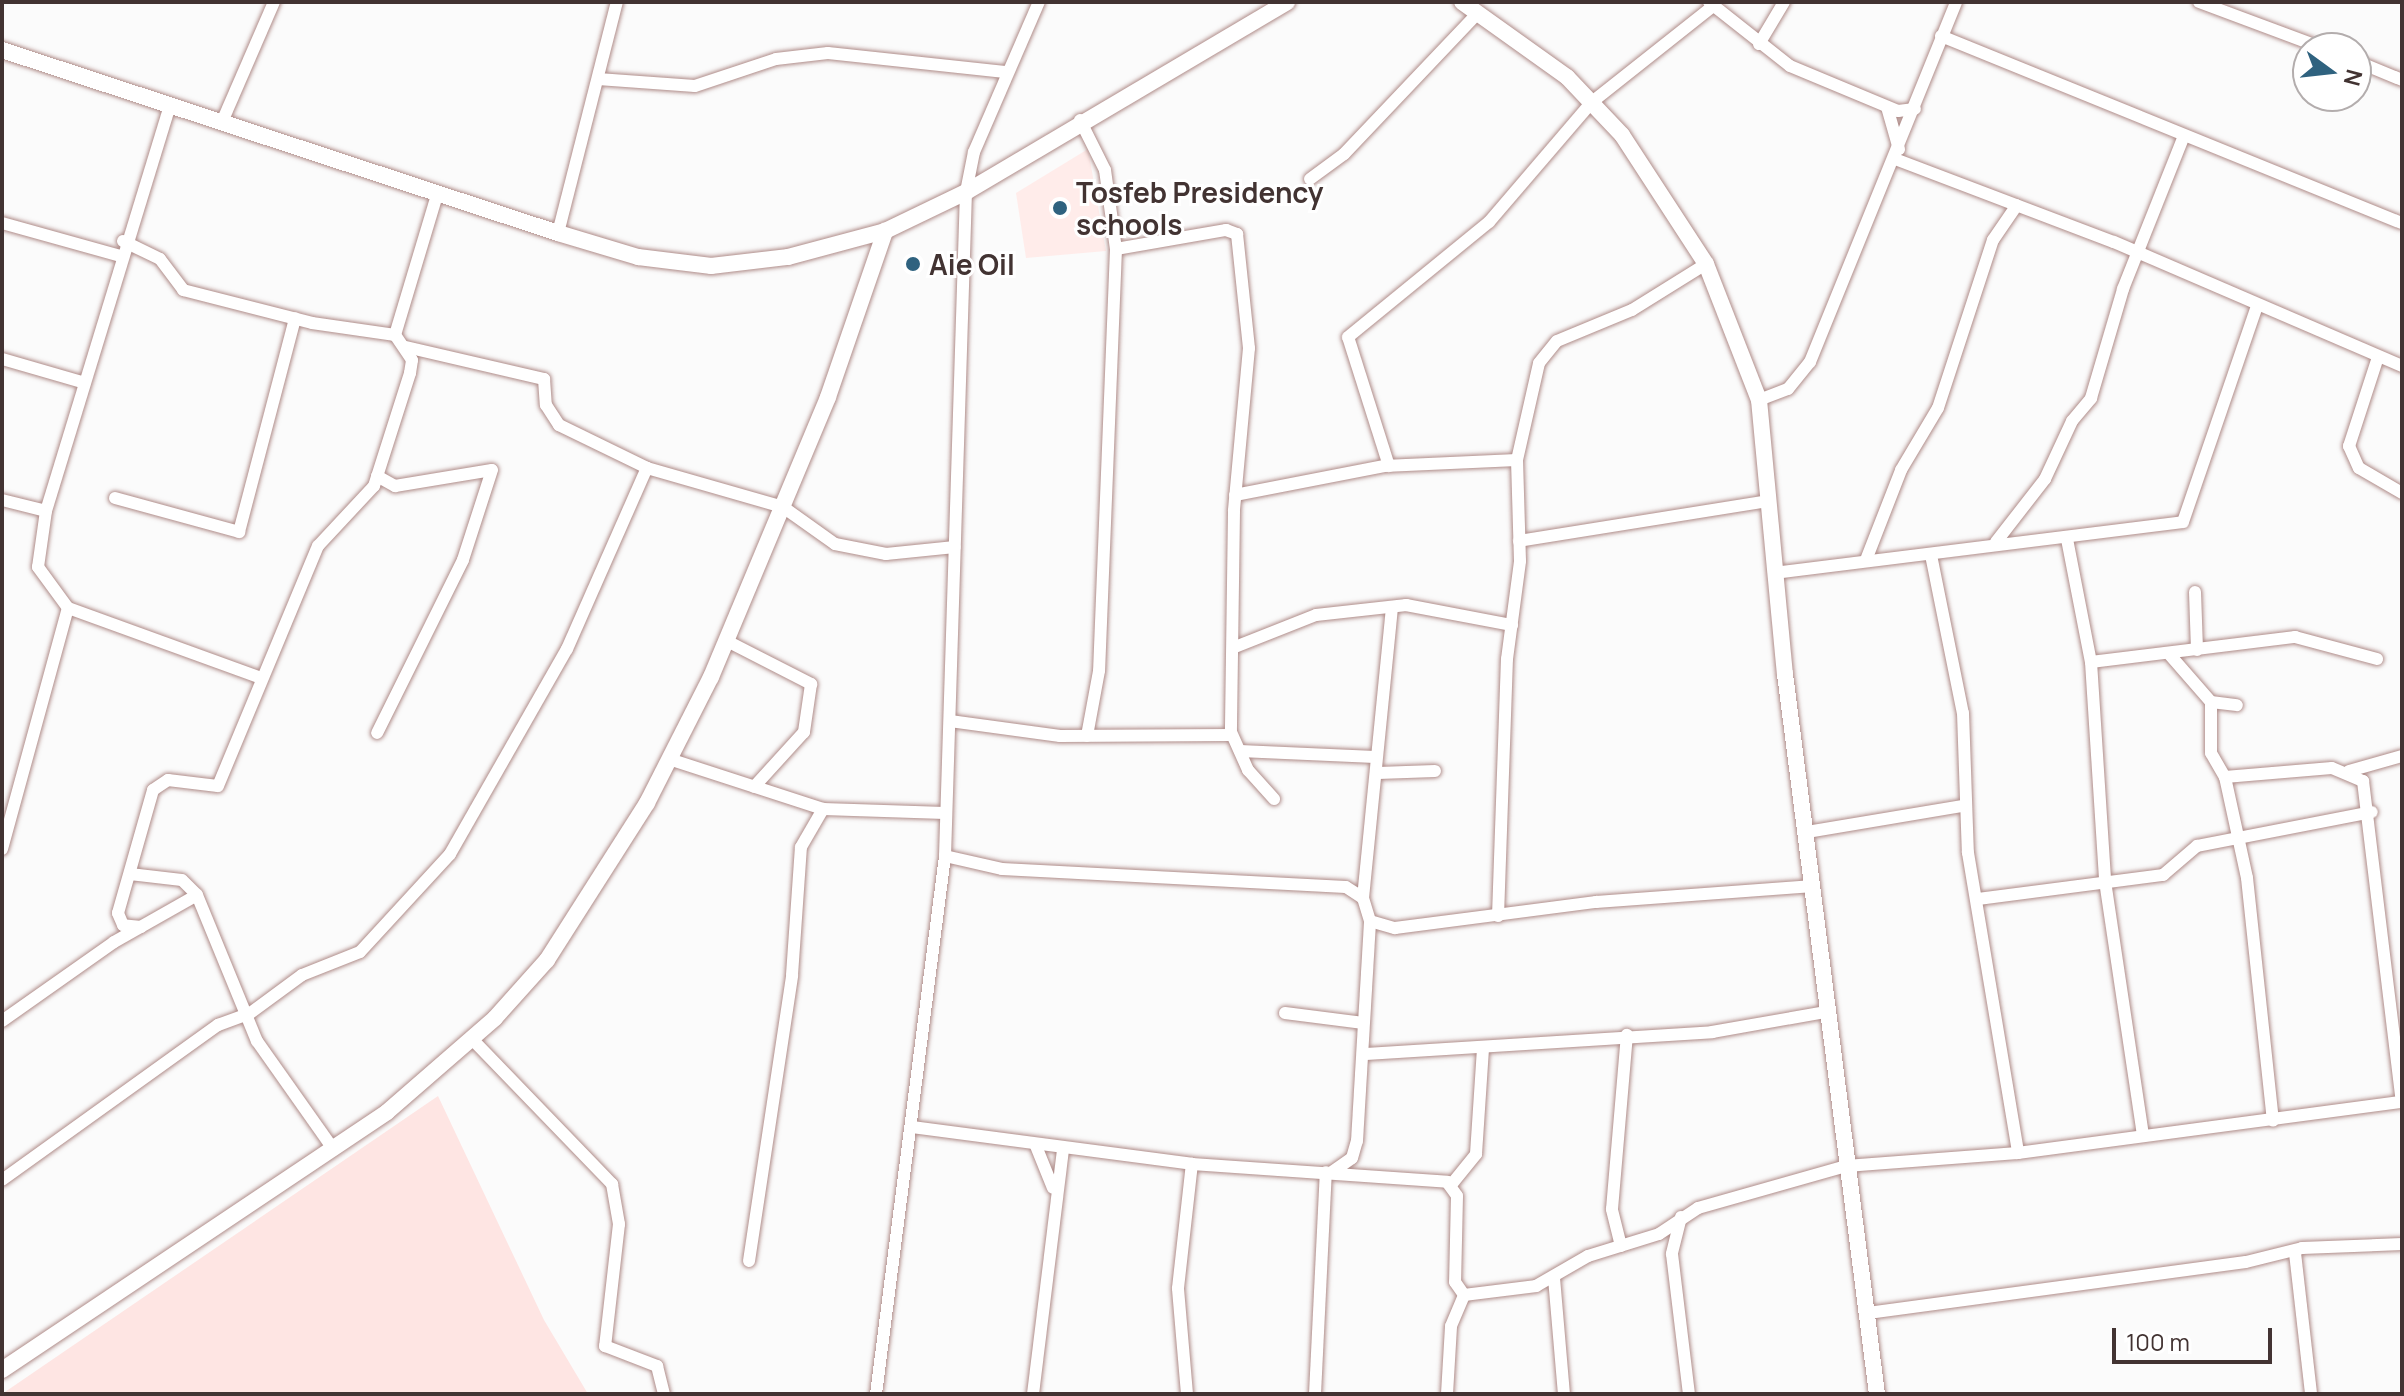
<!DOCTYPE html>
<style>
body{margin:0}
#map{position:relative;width:2404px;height:1396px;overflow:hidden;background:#fbfbfb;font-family:Manrope,sans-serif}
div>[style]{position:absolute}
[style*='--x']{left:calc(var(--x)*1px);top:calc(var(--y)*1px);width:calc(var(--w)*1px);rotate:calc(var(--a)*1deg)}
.built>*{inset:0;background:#ffecea}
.green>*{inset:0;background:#fee5e3}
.roads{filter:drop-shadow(0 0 2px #af8c89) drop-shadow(0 0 2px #af8c89)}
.street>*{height:12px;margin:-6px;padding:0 6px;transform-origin:6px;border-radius:6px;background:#fff}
.secondary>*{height:16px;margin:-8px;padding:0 8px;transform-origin:8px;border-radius:8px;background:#fff}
.dots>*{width:22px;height:22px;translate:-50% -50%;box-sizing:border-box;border:4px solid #fff;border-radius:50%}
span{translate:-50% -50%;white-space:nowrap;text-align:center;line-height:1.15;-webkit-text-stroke:6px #fff;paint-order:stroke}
.poi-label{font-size:28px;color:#423332;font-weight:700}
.left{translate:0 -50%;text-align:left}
.frame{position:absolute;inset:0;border:4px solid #423332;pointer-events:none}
.north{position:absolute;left:2292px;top:32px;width:80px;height:80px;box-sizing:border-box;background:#fff;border:2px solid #b3adad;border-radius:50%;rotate:105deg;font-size:22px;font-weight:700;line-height:32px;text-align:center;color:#423332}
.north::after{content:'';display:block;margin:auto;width:28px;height:36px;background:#2f627f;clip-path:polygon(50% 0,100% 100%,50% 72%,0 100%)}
.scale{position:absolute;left:2112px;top:1328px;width:160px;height:36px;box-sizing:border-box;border:4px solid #423332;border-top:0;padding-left:10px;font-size:24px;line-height:28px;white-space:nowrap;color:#423332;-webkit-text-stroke:6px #fff;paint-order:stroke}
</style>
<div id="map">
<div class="built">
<i style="clip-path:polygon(1088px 149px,1106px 251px,1026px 258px,1016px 193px)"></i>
</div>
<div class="green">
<i style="clip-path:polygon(438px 1096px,544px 1320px,588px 1394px,2px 1394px)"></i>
</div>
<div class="roads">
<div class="street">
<i style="--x:1709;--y:2;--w:103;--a:38.3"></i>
<i style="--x:1790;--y:66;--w:117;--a:22.6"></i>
<i style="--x:1898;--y:111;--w:17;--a:-7"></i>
<i style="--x:2199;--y:2;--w:132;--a:20.4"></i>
<i style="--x:1941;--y:36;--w:497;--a:22.1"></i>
<i style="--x:1759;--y:44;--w:49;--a:-59.2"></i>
<i style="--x:2356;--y:61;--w:50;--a:22.4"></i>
<i style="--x:598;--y:79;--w:97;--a:4.1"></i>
<i style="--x:695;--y:86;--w:85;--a:-18.4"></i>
<i style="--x:776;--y:59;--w:52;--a:-6.6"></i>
<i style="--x:828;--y:53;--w:178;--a:6.1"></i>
<i style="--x:1887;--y:107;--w:44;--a:74.1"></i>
<i style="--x:1080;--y:120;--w:56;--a:63.4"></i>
<i style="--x:1105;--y:170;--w:80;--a:82.1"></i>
<i style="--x:1116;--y:249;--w:422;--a:92.3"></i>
<i style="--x:1099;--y:671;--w:66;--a:100.5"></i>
<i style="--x:222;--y:122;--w:131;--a:-66.6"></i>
<i style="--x:1895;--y:159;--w:234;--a:20.8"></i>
<i style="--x:2114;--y:242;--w:314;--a:23.3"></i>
<i style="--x:1310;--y:179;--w:42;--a:-36.3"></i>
<i style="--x:1344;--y:154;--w:195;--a:-46.5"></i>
<i style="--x:2;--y:223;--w:123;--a:15.6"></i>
<i style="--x:558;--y:233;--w:238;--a:-75.7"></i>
<i style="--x:123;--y:241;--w:41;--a:25.9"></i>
<i style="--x:160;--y:259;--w:39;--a:53"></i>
<i style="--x:183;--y:290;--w:133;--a:14.3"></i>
<i style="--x:312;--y:323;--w:84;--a:8.2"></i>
<i style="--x:1116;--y:249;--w:112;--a:-9.8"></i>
<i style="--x:1226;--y:230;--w:12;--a:20"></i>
<i style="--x:1237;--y:234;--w:115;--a:84"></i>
<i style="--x:1249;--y:348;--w:164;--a:95.3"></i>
<i style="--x:1234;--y:511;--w:221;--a:90.8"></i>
<i style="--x:1231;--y:732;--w:42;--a:65.9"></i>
<i style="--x:1248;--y:770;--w:39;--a:48"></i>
<i style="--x:395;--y:335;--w:149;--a:-73.3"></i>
<i style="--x:406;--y:347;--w:142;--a:13.1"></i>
<i style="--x:544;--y:379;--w:26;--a:86"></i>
<i style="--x:546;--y:405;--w:24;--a:57"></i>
<i style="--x:559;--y:425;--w:98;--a:26"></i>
<i style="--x:647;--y:468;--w:141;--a:16"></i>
<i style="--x:783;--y:507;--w:64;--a:35.4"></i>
<i style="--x:835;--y:544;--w:52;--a:11.1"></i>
<i style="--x:886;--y:554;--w:69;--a:-5.8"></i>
<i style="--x:2378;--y:357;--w:94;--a:108"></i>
<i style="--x:2349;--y:446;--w:24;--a:66"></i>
<i style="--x:2359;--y:468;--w:50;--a:30.2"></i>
<i style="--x:2;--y:359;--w:86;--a:16.1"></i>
<i style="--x:1759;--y:400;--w:31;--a:-21"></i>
<i style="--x:1788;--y:389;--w:35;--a:-51"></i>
<i style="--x:1810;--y:362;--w:388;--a:-67.9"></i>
<i style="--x:1389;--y:466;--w:135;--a:-107.6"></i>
<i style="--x:1348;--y:337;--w:182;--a:-39.2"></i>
<i style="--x:1489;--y:222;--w:158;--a:-49.4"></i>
<i style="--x:1592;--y:102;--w:154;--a:-38.4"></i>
<i style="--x:377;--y:476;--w:21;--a:29"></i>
<i style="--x:395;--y:486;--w:98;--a:-9.4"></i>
<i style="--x:492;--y:470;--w:95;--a:107.9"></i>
<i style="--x:463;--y:560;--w:193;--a:116.4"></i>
<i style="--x:1235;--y:495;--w:152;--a:-11"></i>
<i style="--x:1384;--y:466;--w:133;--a:-2.6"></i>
<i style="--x:115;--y:498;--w:129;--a:15.3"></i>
<i style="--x:239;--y:532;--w:221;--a:-75.3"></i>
<i style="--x:2;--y:500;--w:45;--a:14"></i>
<i style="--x:2067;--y:539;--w:125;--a:79"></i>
<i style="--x:2091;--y:662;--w:219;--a:86.3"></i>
<i style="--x:2105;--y:881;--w:257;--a:81.5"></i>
<i style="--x:1519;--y:541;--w:252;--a:-9.1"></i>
<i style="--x:1996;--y:542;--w:80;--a:-52.1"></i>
<i style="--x:2045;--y:479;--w:64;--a:-65"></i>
<i style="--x:2072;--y:421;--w:30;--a:-50"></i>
<i style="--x:2091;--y:398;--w:114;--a:-73.6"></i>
<i style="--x:2123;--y:289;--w:165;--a:-68.3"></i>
<i style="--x:1931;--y:555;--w:161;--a:78.6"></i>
<i style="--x:1963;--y:713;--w:140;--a:88"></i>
<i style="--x:1968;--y:853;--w:304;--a:80.5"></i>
<i style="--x:1866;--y:560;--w:97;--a:-68.7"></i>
<i style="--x:1901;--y:470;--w:72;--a:-59.2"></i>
<i style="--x:1938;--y:408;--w:177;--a:-71.9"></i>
<i style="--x:1993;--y:240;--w:42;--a:-55.6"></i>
<i style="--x:1774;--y:573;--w:412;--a:-7.1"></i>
<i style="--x:2183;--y:522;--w:228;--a:-71.1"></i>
<i style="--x:2195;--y:592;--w:58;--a:88"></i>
<i style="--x:68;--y:608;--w:205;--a:19.9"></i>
<i style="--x:725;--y:640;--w:97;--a:27.1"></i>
<i style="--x:811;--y:684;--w:49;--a:98.3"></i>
<i style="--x:804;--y:732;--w:74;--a:132.3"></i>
<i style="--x:1235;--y:647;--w:87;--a:-21.6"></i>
<i style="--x:1316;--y:615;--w:91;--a:-6.3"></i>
<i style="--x:1406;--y:605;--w:108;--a:10.7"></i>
<i style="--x:2170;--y:655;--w:62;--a:48.9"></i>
<i style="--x:2211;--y:702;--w:26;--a:7"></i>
<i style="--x:2091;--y:662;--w:206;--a:-7"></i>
<i style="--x:2295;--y:637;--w:85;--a:15"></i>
<i style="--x:2211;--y:702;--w:51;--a:90"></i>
<i style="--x:2211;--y:753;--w:28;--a:60"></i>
<i style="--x:2225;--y:777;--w:107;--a:-4.8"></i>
<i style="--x:2332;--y:768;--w:34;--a:23"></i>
<i style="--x:2363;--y:781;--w:323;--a:83.1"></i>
<i style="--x:950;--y:721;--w:111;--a:7.8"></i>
<i style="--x:1060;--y:736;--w:171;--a:-0.3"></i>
<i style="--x:1240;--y:751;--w:135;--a:2.5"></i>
<i style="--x:669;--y:759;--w:162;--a:18"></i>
<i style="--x:823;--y:809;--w:122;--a:1.9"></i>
<i style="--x:2349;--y:771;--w:55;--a:-15.8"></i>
<i style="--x:1378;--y:773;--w:57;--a:-2"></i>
<i style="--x:2225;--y:777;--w:103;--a:77.7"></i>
<i style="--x:2247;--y:878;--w:244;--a:83.9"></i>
<i style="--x:1807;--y:832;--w:158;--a:-9.5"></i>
<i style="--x:2;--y:849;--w:250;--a:-74.7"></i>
<i style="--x:68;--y:608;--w:51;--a:-126.2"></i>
<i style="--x:38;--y:567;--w:57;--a:-81.9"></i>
<i style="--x:46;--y:511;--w:425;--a:-73"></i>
<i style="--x:945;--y:856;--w:58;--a:12.8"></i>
<i style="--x:1002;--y:869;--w:344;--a:3"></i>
<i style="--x:1346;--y:887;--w:20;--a:33"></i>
<i style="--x:1363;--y:898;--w:24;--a:73"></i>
<i style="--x:1370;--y:921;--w:26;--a:16"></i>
<i style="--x:1395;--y:928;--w:203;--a:-7.4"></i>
<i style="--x:1596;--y:902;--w:218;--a:-4.2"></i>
<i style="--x:130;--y:874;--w:52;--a:6.6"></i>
<i style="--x:182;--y:880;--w:21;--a:45"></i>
<i style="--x:197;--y:895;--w:158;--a:67.7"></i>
<i style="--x:257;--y:1041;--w:133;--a:54.8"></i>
<i style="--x:1363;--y:898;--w:291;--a:-84.3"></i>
<i style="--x:1978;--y:899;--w:187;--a:-7.4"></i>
<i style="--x:2163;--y:875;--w:45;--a:-40.5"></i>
<i style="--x:2197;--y:846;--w:178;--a:-11"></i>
<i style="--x:1498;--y:916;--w:257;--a:-88"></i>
<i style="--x:1507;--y:659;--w:99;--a:-82.4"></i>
<i style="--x:1520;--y:561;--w:101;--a:-91.7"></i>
<i style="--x:1517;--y:460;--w:99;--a:-77.2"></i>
<i style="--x:1539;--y:363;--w:28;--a:-51"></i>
<i style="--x:1557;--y:341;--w:81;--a:-22.5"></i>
<i style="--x:1632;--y:310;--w:87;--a:-31.9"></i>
<i style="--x:141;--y:927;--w:18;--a:-174"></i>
<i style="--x:123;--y:925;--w:13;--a:-113"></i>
<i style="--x:118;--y:913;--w:128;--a:-74.1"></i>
<i style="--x:153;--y:790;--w:18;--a:-34"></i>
<i style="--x:168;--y:780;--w:50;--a:6.8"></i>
<i style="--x:218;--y:786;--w:260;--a:-67.4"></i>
<i style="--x:318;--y:546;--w:82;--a:-47"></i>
<i style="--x:374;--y:486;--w:119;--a:-72.3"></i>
<i style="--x:410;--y:373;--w:13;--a:-81"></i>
<i style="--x:412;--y:360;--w:30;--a:-124"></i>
<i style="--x:1285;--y:1013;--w:79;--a:7.3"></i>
<i style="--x:2;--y:1021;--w:137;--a:-35.2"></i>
<i style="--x:114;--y:942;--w:95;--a:-29.5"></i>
<i style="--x:472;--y:1039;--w:202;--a:46"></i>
<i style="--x:612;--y:1184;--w:41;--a:80.1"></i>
<i style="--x:619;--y:1224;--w:123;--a:96.5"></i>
<i style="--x:605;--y:1346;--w:56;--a:21"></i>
<i style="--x:657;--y:1366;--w:29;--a:76"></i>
<i style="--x:1366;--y:1054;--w:347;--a:-3.6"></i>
<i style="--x:1712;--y:1032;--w:116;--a:-10"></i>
<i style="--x:912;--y:1127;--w:282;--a:7.5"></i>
<i style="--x:1192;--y:1164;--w:256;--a:4"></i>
<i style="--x:1447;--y:1182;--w:17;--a:54"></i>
<i style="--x:1457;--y:1196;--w:86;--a:91.3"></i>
<i style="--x:1455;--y:1282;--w:16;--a:55"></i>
<i style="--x:1036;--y:1146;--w:45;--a:68"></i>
<i style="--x:1332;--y:1172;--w:24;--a:-35"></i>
<i style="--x:1352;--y:1158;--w:18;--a:-74"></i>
<i style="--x:1357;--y:1141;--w:220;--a:-86.6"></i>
<i style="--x:2;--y:1180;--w:266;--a:-35.7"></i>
<i style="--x:218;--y:1025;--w:33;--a:-20"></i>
<i style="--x:249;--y:1014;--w:66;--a:-36.3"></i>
<i style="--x:302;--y:975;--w:62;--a:-21.6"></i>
<i style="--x:360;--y:952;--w:133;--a:-47.4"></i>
<i style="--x:450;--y:854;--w:236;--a:-60.3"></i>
<i style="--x:567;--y:649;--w:198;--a:-66.2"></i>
<i style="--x:1451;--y:1185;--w:40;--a:-51"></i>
<i style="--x:1476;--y:1154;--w:105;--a:-86.2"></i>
<i style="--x:1681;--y:1217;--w:38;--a:104"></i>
<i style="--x:1672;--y:1254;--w:141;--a:83.1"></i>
<i style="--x:1621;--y:1246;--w:38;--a:-104"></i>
<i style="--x:1612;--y:1209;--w:175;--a:-85.1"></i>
<i style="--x:2295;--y:1253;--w:142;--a:83.5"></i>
<i style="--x:749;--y:1261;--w:289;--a:-81.4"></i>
<i style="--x:792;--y:975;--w:128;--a:-86"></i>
<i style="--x:801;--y:847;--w:44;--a:-59.9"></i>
<i style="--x:1554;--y:1278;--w:116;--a:85.1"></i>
<i style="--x:1464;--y:1295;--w:73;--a:-7.1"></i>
<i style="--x:1536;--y:1286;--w:60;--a:-30"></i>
<i style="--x:1588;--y:1256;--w:74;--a:-17.2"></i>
<i style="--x:1659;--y:1234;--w:47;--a:-33.7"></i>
<i style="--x:1698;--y:1208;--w:154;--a:-15.8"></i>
<i style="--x:1846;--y:1166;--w:172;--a:-4.3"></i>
<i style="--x:2018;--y:1153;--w:387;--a:-7.6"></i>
<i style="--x:1868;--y:1313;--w:381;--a:-7.7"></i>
<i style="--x:2246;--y:1262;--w:58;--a:-14"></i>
<i style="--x:2302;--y:1248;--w:100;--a:-2.3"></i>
<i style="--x:876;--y:1394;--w:542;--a:-82.69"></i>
<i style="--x:945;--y:856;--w:664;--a:-88.19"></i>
<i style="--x:966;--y:192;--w:41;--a:-78.7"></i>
<i style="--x:974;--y:152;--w:163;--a:-66.6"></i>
<i style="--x:1033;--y:1394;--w:248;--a:-83"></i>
<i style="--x:1187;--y:1394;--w:106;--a:-94.9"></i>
<i style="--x:1178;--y:1288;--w:125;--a:-83.6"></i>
<i style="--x:1315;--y:1394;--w:222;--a:-87.2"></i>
<i style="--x:1447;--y:1394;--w:68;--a:-86.6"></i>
<i style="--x:1451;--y:1326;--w:34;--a:-67"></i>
</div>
<div class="secondary">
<i style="--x:1462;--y:2;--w:129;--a:35.5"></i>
<i style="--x:1567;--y:77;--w:80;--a:46.5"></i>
<i style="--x:1622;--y:135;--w:154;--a:56.9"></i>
<i style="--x:1706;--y:264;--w:146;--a:68.7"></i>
<i style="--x:1759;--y:400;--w:275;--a:84.6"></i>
<i style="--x:1785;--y:674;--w:726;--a:82.72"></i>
<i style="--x:2;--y:50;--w:585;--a:18.22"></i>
<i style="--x:558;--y:233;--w:84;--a:16.7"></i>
<i style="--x:638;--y:257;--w:74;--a:7"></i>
<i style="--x:711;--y:266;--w:78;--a:-6.7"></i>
<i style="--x:788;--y:257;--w:100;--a:-15"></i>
<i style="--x:885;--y:231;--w:90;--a:-25.7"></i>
<i style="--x:966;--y:192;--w:373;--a:-30.6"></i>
<i style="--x:2;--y:1370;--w:463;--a:-33.8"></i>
<i style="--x:387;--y:1112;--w:143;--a:-41"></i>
<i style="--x:495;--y:1018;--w:78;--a:-48.1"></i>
<i style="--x:547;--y:960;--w:186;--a:-57.5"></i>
<i style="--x:647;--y:803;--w:141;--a:-63.1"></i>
<i style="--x:711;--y:677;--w:303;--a:-67.3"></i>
<i style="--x:828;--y:397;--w:176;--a:-71"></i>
</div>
</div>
<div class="dots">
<i style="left:1060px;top:208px;background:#2f627f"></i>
<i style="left:913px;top:264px;background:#2f627f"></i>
</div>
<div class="poi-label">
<span class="left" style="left:1076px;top:208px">Tosfeb Presidency<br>schools</span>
<span class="left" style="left:929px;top:264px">Aie Oil</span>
</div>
<div class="frame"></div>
<div class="north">N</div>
<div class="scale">100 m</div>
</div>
